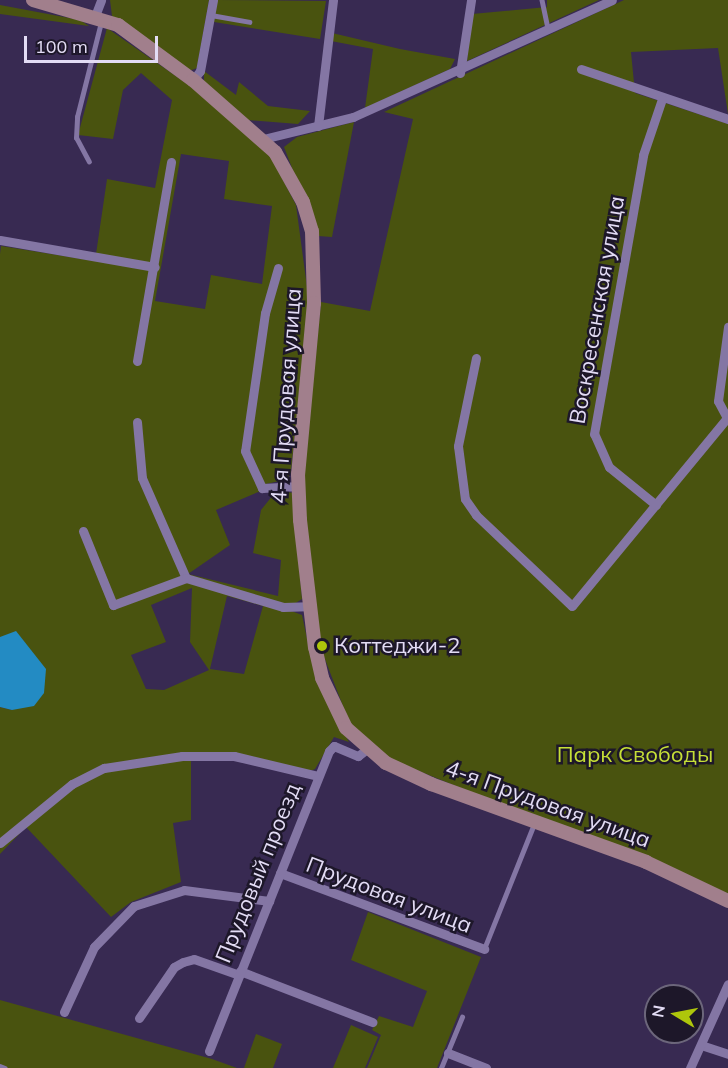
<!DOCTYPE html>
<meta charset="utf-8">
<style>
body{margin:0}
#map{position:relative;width:728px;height:1068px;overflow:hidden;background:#382a52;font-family:Mulish,sans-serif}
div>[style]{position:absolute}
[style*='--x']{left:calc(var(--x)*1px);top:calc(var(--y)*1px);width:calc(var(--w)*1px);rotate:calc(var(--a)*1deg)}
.green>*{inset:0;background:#49530f}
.water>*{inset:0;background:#238bc3}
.service>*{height:4.5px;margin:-2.25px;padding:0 2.25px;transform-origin:2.25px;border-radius:2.25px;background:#8476a4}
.minor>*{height:9px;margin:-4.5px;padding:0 4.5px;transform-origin:4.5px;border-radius:4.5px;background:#8476a4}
.secondary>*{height:14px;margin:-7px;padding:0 7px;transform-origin:7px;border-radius:7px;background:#a17f8c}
.dots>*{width:16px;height:16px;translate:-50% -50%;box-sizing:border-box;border:3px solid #1d1729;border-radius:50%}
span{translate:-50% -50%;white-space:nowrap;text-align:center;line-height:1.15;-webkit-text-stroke:5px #1d1729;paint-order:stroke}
.street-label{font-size:22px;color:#e3dcf5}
.poi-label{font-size:22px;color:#e3dcf5}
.left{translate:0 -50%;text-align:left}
.park-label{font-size:22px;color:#c6df37}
.north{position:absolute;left:644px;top:984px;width:60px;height:60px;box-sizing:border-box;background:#1d1729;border:2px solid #6c667b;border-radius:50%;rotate:280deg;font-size:16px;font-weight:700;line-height:24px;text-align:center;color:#e3dcf5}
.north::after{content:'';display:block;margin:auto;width:21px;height:27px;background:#aec60b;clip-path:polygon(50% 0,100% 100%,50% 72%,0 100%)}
.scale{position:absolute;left:24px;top:36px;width:134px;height:27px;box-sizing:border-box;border:3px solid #e3dcf5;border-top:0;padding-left:8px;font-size:18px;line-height:21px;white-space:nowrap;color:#e3dcf5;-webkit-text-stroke:4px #1d1729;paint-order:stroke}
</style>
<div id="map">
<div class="green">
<i style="clip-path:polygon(110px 0,209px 0,197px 68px,189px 71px,112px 16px)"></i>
<i style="clip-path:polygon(217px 0,326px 1px,320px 39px,214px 22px)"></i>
<i style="clip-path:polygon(547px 0,599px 0,467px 61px,472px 14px,547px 7px)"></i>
<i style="clip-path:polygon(624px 0,728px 0,728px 114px,718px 48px,631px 52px,635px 93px,728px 124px,728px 897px,392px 760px,351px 727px,318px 641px,303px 483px,321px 302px,370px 311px,413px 119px,384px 112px)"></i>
<i style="clip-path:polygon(0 5px,80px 20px,89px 26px,0 14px)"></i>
<i style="clip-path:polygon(evenodd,107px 28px,190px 86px,270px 155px,296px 205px,309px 302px,291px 471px,288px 479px,266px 484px,263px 490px,216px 510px,230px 545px,188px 574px,278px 596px,281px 560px,253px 553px,261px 510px,277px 490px,293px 493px,302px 599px,286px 609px,302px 615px,316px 681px,349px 742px,334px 737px,315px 769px,305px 773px,232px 759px,191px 759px,191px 820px,173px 823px,181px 882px,131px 902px,111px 917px,26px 827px,0 854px,0 707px,12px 710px,6px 637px,0 637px,0 254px,1px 246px,95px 261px,107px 179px,155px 188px,172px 100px,141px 73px,123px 90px,113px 139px,78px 135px,107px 28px,181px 154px,229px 161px,224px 199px,272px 206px,262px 284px,211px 275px,205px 309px,155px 301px,181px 154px,107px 28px,192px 588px,190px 642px,209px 670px,164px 690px,146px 689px,131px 655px,166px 642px,151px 605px,192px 588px,107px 28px,227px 596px,263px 606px,244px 674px,210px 669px,227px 596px)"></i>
<i style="clip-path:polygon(332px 33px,400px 49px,455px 59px,450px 69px,365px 108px,373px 49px,331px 41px)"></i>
<i style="clip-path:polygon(204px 71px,236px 95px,239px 82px,268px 106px,310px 111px,298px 124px,248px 120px,204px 84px)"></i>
<i style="clip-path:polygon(354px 122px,332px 237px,318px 236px,284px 147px,297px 137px)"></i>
<i style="clip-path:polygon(368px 912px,481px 957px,437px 1068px,367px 1068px,381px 1035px,372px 1030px,379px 1016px,413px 1027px,427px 991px,351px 960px)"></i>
<i style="clip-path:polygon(0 1000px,212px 1059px,237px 1068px,0 1068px)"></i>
<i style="clip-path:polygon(351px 1025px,378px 1037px,365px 1068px,333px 1068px)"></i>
<i style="clip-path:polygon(256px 1034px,282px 1044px,273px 1068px,244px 1068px)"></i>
</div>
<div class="water">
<i style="clip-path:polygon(16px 631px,46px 669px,44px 693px,34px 706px,12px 710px,0 707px,0 637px)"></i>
</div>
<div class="service">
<i style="--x:542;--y:0;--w:29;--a:78"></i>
<i style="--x:211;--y:15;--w:39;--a:10"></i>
<i style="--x:89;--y:162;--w:27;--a:-118"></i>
<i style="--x:76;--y:138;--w:21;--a:-87"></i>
<i style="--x:77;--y:117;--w:98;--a:-75.8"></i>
<i style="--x:484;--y:949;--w:135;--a:-68.2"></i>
<i style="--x:0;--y:1066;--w:5;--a:22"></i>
<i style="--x:441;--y:1068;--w:55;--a:-67.6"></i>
</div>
<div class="minor">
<i style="--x:95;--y:16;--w:17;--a:-69"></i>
<i style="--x:581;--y:69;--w:155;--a:18.8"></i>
<i style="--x:460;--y:73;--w:74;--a:-81.4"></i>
<i style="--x:193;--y:80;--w:11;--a:-52"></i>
<i style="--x:200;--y:71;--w:72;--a:-79.6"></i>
<i style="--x:318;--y:126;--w:127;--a:-83.2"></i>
<i style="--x:263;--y:139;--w:93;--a:-13.7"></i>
<i style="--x:353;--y:117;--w:284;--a:-24.3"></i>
<i style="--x:0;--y:240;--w:157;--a:9.9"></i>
<i style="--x:278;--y:268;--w:47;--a:106.1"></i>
<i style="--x:265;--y:313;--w:139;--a:98.2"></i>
<i style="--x:245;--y:451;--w:41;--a:65.3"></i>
<i style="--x:262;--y:488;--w:37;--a:-3"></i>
<i style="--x:476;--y:358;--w:90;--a:101.6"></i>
<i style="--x:458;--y:446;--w:53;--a:82.5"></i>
<i style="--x:465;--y:499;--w:19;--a:55"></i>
<i style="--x:476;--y:515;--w:132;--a:43.5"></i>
<i style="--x:572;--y:606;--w:245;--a:-50.5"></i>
<i style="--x:137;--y:361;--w:202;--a:-80.3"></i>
<i style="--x:727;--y:418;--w:19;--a:-118"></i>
<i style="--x:718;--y:401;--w:75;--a:-82.3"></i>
<i style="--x:137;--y:422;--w:56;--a:84.9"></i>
<i style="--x:142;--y:478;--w:109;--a:66.3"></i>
<i style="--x:656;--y:505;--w:60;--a:-141"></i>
<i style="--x:609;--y:467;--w:36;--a:-114"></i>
<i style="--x:594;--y:434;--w:283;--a:-80"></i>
<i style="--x:643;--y:155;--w:59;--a:-71.3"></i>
<i style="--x:83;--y:531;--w:80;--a:67.9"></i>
<i style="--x:113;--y:605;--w:78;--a:-20.3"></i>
<i style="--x:186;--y:578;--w:101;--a:16.6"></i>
<i style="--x:283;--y:607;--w:24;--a:-2"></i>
<i style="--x:0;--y:843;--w:93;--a:-39.3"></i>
<i style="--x:72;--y:784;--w:36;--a:-27"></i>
<i style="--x:104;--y:768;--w:79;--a:-8.7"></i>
<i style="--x:182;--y:756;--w:52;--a:0"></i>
<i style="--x:234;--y:756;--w:86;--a:13.4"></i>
<i style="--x:280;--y:873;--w:218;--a:20.4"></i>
<i style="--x:240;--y:971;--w:142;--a:21.1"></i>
<i style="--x:64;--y:1012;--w:72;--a:-65.2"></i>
<i style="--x:94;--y:947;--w:57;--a:-45.7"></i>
<i style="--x:134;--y:906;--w:52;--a:-17.7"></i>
<i style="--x:184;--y:890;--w:86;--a:7.4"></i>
<i style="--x:139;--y:1018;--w:62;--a:-55.5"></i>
<i style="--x:174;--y:967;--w:10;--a:-29"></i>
<i style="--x:183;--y:962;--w:11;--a:-15"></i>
<i style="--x:194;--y:959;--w:48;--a:19.6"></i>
<i style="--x:701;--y:1045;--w:28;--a:18"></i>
<i style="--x:209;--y:1051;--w:323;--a:-68.2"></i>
<i style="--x:329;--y:751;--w:7;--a:-45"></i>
<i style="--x:334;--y:746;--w:26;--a:23"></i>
<i style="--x:358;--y:756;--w:11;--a:-38"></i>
<i style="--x:448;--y:1053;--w:41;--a:21.5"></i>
<i style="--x:690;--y:1068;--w:92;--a:-65.7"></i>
</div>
<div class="secondary">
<i style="--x:33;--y:0;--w:89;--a:16.4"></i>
<i style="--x:118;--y:25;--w:93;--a:36.3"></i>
<i style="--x:193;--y:80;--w:109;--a:41.3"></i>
<i style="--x:275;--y:152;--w:57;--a:60.8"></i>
<i style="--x:303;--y:202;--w:30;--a:73"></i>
<i style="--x:312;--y:231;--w:72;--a:88.4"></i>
<i style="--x:314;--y:303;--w:172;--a:95.3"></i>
<i style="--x:298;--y:474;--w:46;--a:87.5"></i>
<i style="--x:300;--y:520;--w:128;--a:83.3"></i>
<i style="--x:315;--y:647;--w:32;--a:77"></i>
<i style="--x:322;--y:678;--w:55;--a:64.4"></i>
<i style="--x:346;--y:728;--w:53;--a:41.2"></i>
<i style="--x:386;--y:763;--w:50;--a:25"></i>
<i style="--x:431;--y:784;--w:229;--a:19.9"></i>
<i style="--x:646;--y:862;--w:91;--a:25.4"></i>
</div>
<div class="dots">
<i style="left:322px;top:646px;background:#aec60b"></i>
</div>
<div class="street-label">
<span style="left:597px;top:310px;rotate:-80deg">Воскресенская улица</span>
<span style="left:286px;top:396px;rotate:-86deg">4-я Прудовая улица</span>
<span style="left:548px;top:804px;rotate:20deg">4-я Прудовая улица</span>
<span style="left:258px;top:873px;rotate:-68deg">Прудовый проезд</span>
<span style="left:389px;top:895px;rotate:21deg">Прудовая улица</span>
</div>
<div class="poi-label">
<span class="left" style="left:334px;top:646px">Коттеджи-2</span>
</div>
<div class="park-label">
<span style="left:635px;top:755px">Парк Свободы</span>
</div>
<div class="north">N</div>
<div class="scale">100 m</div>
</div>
